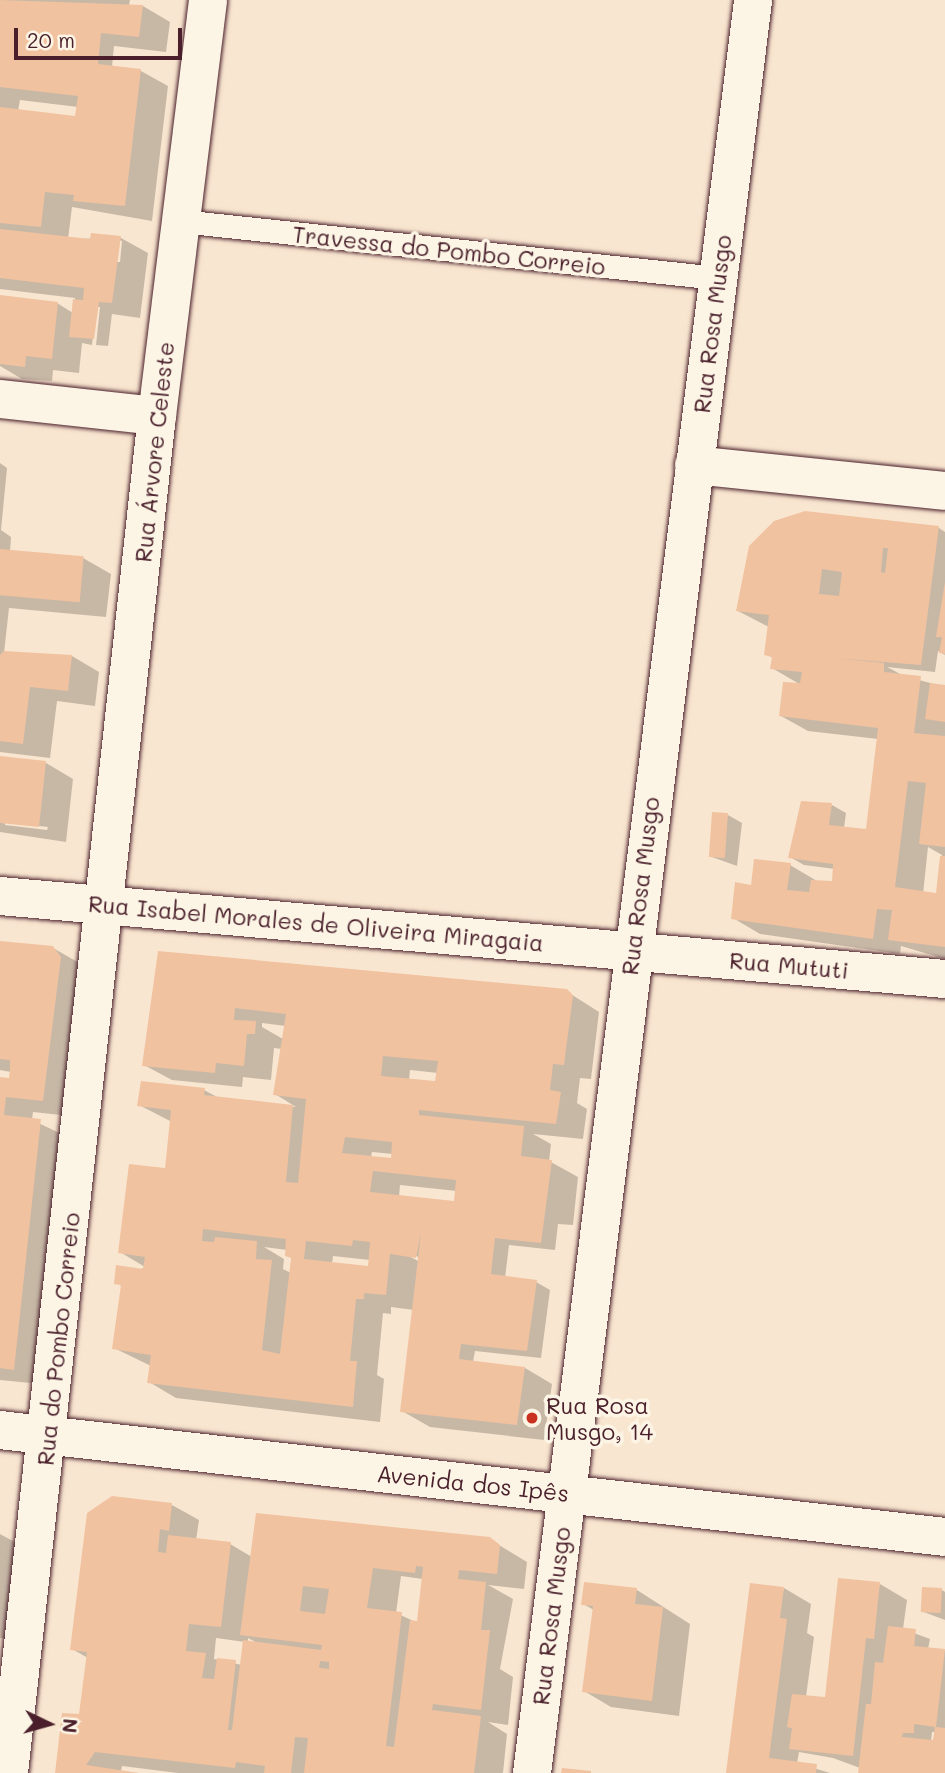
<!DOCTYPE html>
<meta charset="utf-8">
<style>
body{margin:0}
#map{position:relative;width:945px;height:1773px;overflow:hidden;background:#f9e6d0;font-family:Mali,sans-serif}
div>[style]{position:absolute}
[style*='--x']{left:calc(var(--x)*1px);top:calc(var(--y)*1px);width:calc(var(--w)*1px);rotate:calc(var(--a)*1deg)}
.shadow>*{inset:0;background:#0003}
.building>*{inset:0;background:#f1c2a0;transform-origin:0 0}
.roads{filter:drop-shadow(0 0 2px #4a1f2b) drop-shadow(0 0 2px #4a1f2b)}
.service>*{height:23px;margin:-11.5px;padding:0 11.5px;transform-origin:11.5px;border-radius:11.5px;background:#fcf5e5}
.minor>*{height:38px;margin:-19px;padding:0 19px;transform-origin:19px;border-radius:19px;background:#fcf5e5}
.tertiary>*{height:38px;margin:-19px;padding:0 19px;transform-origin:19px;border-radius:19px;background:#fcf5e5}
.dots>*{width:19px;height:19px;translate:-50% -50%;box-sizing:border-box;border:4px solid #fcf5e5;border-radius:50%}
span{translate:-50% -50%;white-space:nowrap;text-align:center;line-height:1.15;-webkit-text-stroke:7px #fcf5e5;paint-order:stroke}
.street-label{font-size:23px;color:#4a1f2b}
.poi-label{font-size:23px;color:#4a1f2b}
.left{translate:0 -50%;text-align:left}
.north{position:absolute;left:14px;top:1689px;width:70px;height:70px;-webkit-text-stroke:5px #fcf5e5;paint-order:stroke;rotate:95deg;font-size:19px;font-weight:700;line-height:28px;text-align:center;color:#4a1f2b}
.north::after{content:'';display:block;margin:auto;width:24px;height:32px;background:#4a1f2b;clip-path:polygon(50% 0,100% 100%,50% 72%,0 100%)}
.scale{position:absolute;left:14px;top:28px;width:168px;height:32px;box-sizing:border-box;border:4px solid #4a1f2b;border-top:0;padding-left:9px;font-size:21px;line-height:24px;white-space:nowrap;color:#4a1f2b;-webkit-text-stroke:5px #fcf5e5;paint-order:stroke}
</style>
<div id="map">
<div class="shadow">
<i style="clip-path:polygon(evenodd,0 0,130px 0,129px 5px,143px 6px,170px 22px,166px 52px,114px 46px,112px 67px,141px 71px,168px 86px,152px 221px,72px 207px,68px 239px,121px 238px,148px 253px,140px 318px,112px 314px,108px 346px,96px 345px,100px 307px,96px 307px,92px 345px,82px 343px,79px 373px,53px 370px,52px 381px,22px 379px,0 366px,0 298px,57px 303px,73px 313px,75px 298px,0 289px,0 0,20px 100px,78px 107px,76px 118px,18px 111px,20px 100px,0 0,119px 240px,122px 241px,120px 262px,117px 262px,119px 240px)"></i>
<i style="clip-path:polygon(0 463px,7px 468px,1px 530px,11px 537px,10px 552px,83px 558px,111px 574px,106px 617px,9px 608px,4px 653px,72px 656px,99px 672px,95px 706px,57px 701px,50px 758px,0 752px)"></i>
<i style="clip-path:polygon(evenodd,939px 528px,945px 532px,945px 655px,938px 651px,935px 672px,887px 667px,904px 676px,945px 687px,945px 959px,901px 946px,900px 954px,760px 934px,733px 918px,752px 887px,790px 865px,817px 881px,833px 883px,835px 869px,804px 865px,790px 857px,832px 805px,846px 813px,844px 828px,868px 831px,878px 739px,808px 731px,781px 716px,801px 685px,772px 668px,773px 658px,766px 654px,769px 627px,738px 611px,750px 547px,939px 528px,928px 847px,942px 855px,938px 895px,923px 894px,928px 847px)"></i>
<i style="clip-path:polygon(evenodd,0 757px,46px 763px,73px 779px,66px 842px,0 832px,0 757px,5px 822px,48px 827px,47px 830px,5px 825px,5px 822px)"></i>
<i style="clip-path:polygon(728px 815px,742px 823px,737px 866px,709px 856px)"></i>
<i style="clip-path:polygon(0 943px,53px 948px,81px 964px,70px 1116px,33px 1112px,32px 1120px,68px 1137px,41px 1384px,0 1380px,0 1079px,11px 1080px,11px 1072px,0 1070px)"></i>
<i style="clip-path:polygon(evenodd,160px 953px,566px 991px,599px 1012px,591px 1079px,580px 1078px,577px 1103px,587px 1109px,583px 1139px,533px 1134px,551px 1144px,549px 1161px,578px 1177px,573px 1225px,558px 1224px,555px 1250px,509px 1245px,505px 1278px,536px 1282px,550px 1290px,541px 1358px,475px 1351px,473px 1362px,525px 1368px,552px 1384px,544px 1440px,430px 1427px,402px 1411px,414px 1310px,391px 1307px,391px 1314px,383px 1313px,377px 1375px,384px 1379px,380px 1422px,176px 1398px,149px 1382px,151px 1366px,114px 1348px,122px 1286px,116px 1283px,145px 1267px,120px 1252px,167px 1170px,172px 1122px,139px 1105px,204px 1090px,219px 1098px,296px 1107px,275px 1094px,282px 1049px,274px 1048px,271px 1080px,243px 1077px,242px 1087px,172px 1080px,144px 1065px,160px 953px,262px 1023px,286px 1026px,283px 1039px,262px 1027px,262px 1023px,160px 953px,410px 1070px,438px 1073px,437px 1083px,409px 1080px,410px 1070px,160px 953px,372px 1152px,393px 1154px,393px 1160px,371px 1157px,372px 1152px,160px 953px,400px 1185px,457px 1191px,456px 1203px,399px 1197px,400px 1185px,160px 953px,264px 1247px,287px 1250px,293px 1259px,291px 1273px,283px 1269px,284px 1259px,264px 1247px,160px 953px,409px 1252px,420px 1258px,420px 1262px,407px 1255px,409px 1252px,160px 953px,333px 1256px,370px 1260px,369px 1268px,332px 1264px,333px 1256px)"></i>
<i style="clip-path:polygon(evenodd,172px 1505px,199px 1520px,196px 1540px,230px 1544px,252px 1557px,489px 1539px,527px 1562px,524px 1589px,488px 1585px,513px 1599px,500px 1669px,513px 1677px,508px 1725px,488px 1722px,507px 1734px,503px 1773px,178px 1773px,122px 1766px,121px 1771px,138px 1773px,56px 1773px,81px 1716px,88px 1658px,72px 1649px,172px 1505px,401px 1576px,423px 1579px,418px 1623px,396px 1613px,401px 1576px,172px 1505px,216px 1638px,245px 1642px,242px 1665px,214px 1659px,216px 1638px,172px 1505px,248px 1638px,259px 1644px,248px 1643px,248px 1638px)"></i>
<i style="clip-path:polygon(0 1534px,22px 1546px,11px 1639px,0 1638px)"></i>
<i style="clip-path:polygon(evenodd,880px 1584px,907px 1600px,903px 1629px,930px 1639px,928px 1649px,945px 1651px,945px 1773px,859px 1773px,860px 1768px,833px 1758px,799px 1752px,797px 1763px,830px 1773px,728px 1773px,784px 1588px,811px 1604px,807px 1633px,814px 1637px,806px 1697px,824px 1699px,880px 1584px,932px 1732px,936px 1732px,935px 1742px,931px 1742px,932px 1732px)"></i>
<i style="clip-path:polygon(637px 1590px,690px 1624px,679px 1716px,611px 1707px,584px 1691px,594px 1610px,583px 1604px)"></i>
<i style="clip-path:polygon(942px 1590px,945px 1592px,945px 1620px,921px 1611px)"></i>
</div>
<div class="building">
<i style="clip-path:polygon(0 0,143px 5px,139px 37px,101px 33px,98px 64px,141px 69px,125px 206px,73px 201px,74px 195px,45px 192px,41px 227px,0 223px,0 107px,75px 116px,78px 96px,0 87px)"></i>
<i style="clip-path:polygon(0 229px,90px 239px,91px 233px,121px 236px,112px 303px,99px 302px,94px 339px,69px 337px,73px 299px,83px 300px,84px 288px,0 278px)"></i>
<i style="clip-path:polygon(0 295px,58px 302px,52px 359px,26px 356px,25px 367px,0 364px)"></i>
<i style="clip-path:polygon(evenodd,805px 511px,939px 526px,921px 665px,833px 658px,884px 663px,884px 672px,921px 676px,914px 733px,945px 736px,945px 847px,919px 844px,926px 783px,908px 781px,895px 887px,936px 893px,940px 856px,945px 856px,945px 947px,888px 940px,892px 910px,877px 909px,873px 939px,731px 919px,735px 882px,751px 885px,754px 859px,791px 863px,787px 890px,809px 892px,811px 880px,832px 881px,833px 864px,788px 858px,801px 801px,832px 803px,829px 825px,866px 829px,878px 728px,779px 716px,783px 682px,800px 683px,802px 672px,770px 669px,772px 657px,764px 655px,769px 615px,736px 611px,749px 546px,774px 521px,805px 511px,883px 548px,888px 548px,885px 573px,881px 572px,883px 548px,805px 511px,822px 569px,842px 572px,839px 596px,819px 594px,822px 569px)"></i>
<i style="left:0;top:549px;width:84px;height:46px;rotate:5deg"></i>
<i style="clip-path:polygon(945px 582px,945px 654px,939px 653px,942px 637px,936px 637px)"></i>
<i style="clip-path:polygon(4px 651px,72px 655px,68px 691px,30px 687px,23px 744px,0 741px,0 655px)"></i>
<i style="clip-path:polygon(930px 683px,945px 685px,945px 722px,925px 719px)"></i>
<i style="clip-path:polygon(0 756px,46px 761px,39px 827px,0 823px)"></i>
<i style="left:712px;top:812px;width:16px;height:45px;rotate:4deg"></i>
<i style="clip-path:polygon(0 941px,53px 946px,61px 957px,43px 1101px,6px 1097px,4px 1115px,41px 1119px,14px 1370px,0 1368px,0 1077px,9px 1078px,10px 1069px,10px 1060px,0 1059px)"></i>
<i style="clip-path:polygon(evenodd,158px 951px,567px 989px,573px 995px,564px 1065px,553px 1064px,550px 1090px,561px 1092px,556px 1124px,419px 1110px,419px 1115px,524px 1126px,521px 1156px,552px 1160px,541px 1243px,495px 1238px,491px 1274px,537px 1280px,527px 1351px,461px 1344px,459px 1359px,525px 1367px,517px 1425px,400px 1412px,421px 1233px,416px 1258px,390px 1254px,386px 1295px,364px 1293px,364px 1299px,356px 1299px,350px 1361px,357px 1361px,353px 1407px,147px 1383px,151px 1355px,112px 1349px,121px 1285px,114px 1284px,116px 1265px,143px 1269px,145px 1257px,118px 1253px,129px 1164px,165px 1168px,171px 1110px,137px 1106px,141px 1081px,205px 1088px,204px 1095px,293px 1105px,286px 1182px,298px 1183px,306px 1099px,273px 1095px,286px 1014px,235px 1008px,234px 1020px,256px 1021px,255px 1034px,247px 1034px,244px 1066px,216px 1063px,215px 1073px,142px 1066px,158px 951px,383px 1056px,438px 1061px,435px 1081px,381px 1076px,383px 1056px,158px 951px,345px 1137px,392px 1142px,391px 1158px,342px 1153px,345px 1137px,158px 951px,373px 1171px,456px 1180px,454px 1201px,370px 1192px,373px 1171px,158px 951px,203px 1229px,286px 1239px,285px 1256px,291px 1258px,280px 1354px,262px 1350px,272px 1260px,256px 1259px,257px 1241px,215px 1237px,214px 1242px,202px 1241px,203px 1229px,158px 951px,353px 1240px,370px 1242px,368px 1266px,304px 1259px,306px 1241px,352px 1246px,353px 1240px)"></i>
<i style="clip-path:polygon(evenodd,112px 1496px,172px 1503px,169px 1531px,160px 1529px,158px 1552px,166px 1553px,168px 1535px,231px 1542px,221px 1627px,189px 1624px,186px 1651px,206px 1653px,202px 1678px,214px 1679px,217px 1658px,236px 1660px,228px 1730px,232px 1730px,243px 1640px,321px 1650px,322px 1645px,240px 1635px,256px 1513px,490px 1537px,500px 1545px,497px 1574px,459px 1570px,458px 1579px,486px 1582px,481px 1630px,490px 1630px,481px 1710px,433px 1704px,432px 1710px,481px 1716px,474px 1773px,304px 1773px,308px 1738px,295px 1737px,291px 1773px,264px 1773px,265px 1766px,236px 1762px,235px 1768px,95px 1752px,86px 1765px,139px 1773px,55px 1773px,62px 1713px,79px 1714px,87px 1652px,70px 1650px,87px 1513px,112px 1496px,416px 1566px,423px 1567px,417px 1621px,410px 1620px,394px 1747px,386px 1746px,402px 1612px,367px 1608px,373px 1568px,415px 1573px,416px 1566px,112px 1496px,303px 1586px,329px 1589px,325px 1614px,300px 1611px,303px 1586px,112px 1496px,320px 1661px,329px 1662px,329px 1669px,319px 1668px,320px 1661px)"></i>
<i style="clip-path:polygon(838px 1578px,880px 1582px,874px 1639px,866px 1638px,853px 1756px,789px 1749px,792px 1728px,787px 1727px,792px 1694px,825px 1697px)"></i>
<i style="clip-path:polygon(584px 1582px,637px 1588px,635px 1604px,663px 1607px,652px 1701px,582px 1692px,593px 1606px,581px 1605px)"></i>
<i style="clip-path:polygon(750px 1583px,784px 1587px,780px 1618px,787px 1619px,769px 1758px,817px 1764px,816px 1773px,726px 1773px)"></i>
<i style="left:922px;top:1587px;width:20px;height:25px;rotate:3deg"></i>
<i style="clip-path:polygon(evenodd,888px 1626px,916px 1629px,914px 1646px,945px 1649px,936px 1727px,945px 1728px,945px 1773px,858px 1773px,866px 1704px,871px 1704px,875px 1662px,883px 1663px,888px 1626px,914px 1724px,935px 1727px,933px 1740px,902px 1737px,903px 1733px,914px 1733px,914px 1724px)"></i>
<i style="clip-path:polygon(562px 1768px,591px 1771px,591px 1773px,561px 1773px)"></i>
</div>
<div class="roads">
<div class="service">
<i style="--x:180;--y:221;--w:541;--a:6.05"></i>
</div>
<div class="minor">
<i style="--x:0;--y:399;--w:158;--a:6.2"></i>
<i style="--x:694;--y:465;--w:252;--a:5.9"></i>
<i style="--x:0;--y:896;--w:949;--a:5.02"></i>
<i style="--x:9;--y:1773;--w:1365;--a:-83.78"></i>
<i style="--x:157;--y:416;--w:419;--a:-83"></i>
<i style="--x:532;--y:1773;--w:1787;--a:-82.89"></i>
</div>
<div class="tertiary">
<i style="--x:0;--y:1430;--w:951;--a:6.46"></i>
</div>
</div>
<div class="dots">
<i style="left:532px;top:1418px;background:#c8321e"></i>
</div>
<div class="street-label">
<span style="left:449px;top:250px;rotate:6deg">Travessa do Pombo Correio</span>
<span style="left:712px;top:324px;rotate:-83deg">Rua Rosa Musgo</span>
<span style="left:154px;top:452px;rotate:-84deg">Rua Árvore Celeste</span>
<span style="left:640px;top:886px;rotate:-83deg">Rua Rosa Musgo</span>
<span style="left:316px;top:923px;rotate:5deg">Rua Isabel Morales de Oliveira Miragaia</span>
<span style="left:789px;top:965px;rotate:5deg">Rua Mututi</span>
<span style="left:58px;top:1339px;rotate:-84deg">Rua do Pombo Correio</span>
<span style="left:473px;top:1483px;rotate:6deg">Avenida dos Ipês</span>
<span style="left:551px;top:1616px;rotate:-83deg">Rua Rosa Musgo</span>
</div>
<div class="poi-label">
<span class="left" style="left:546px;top:1418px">Rua Rosa<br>Musgo, 14</span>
</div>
<div class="north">N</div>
<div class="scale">20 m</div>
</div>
